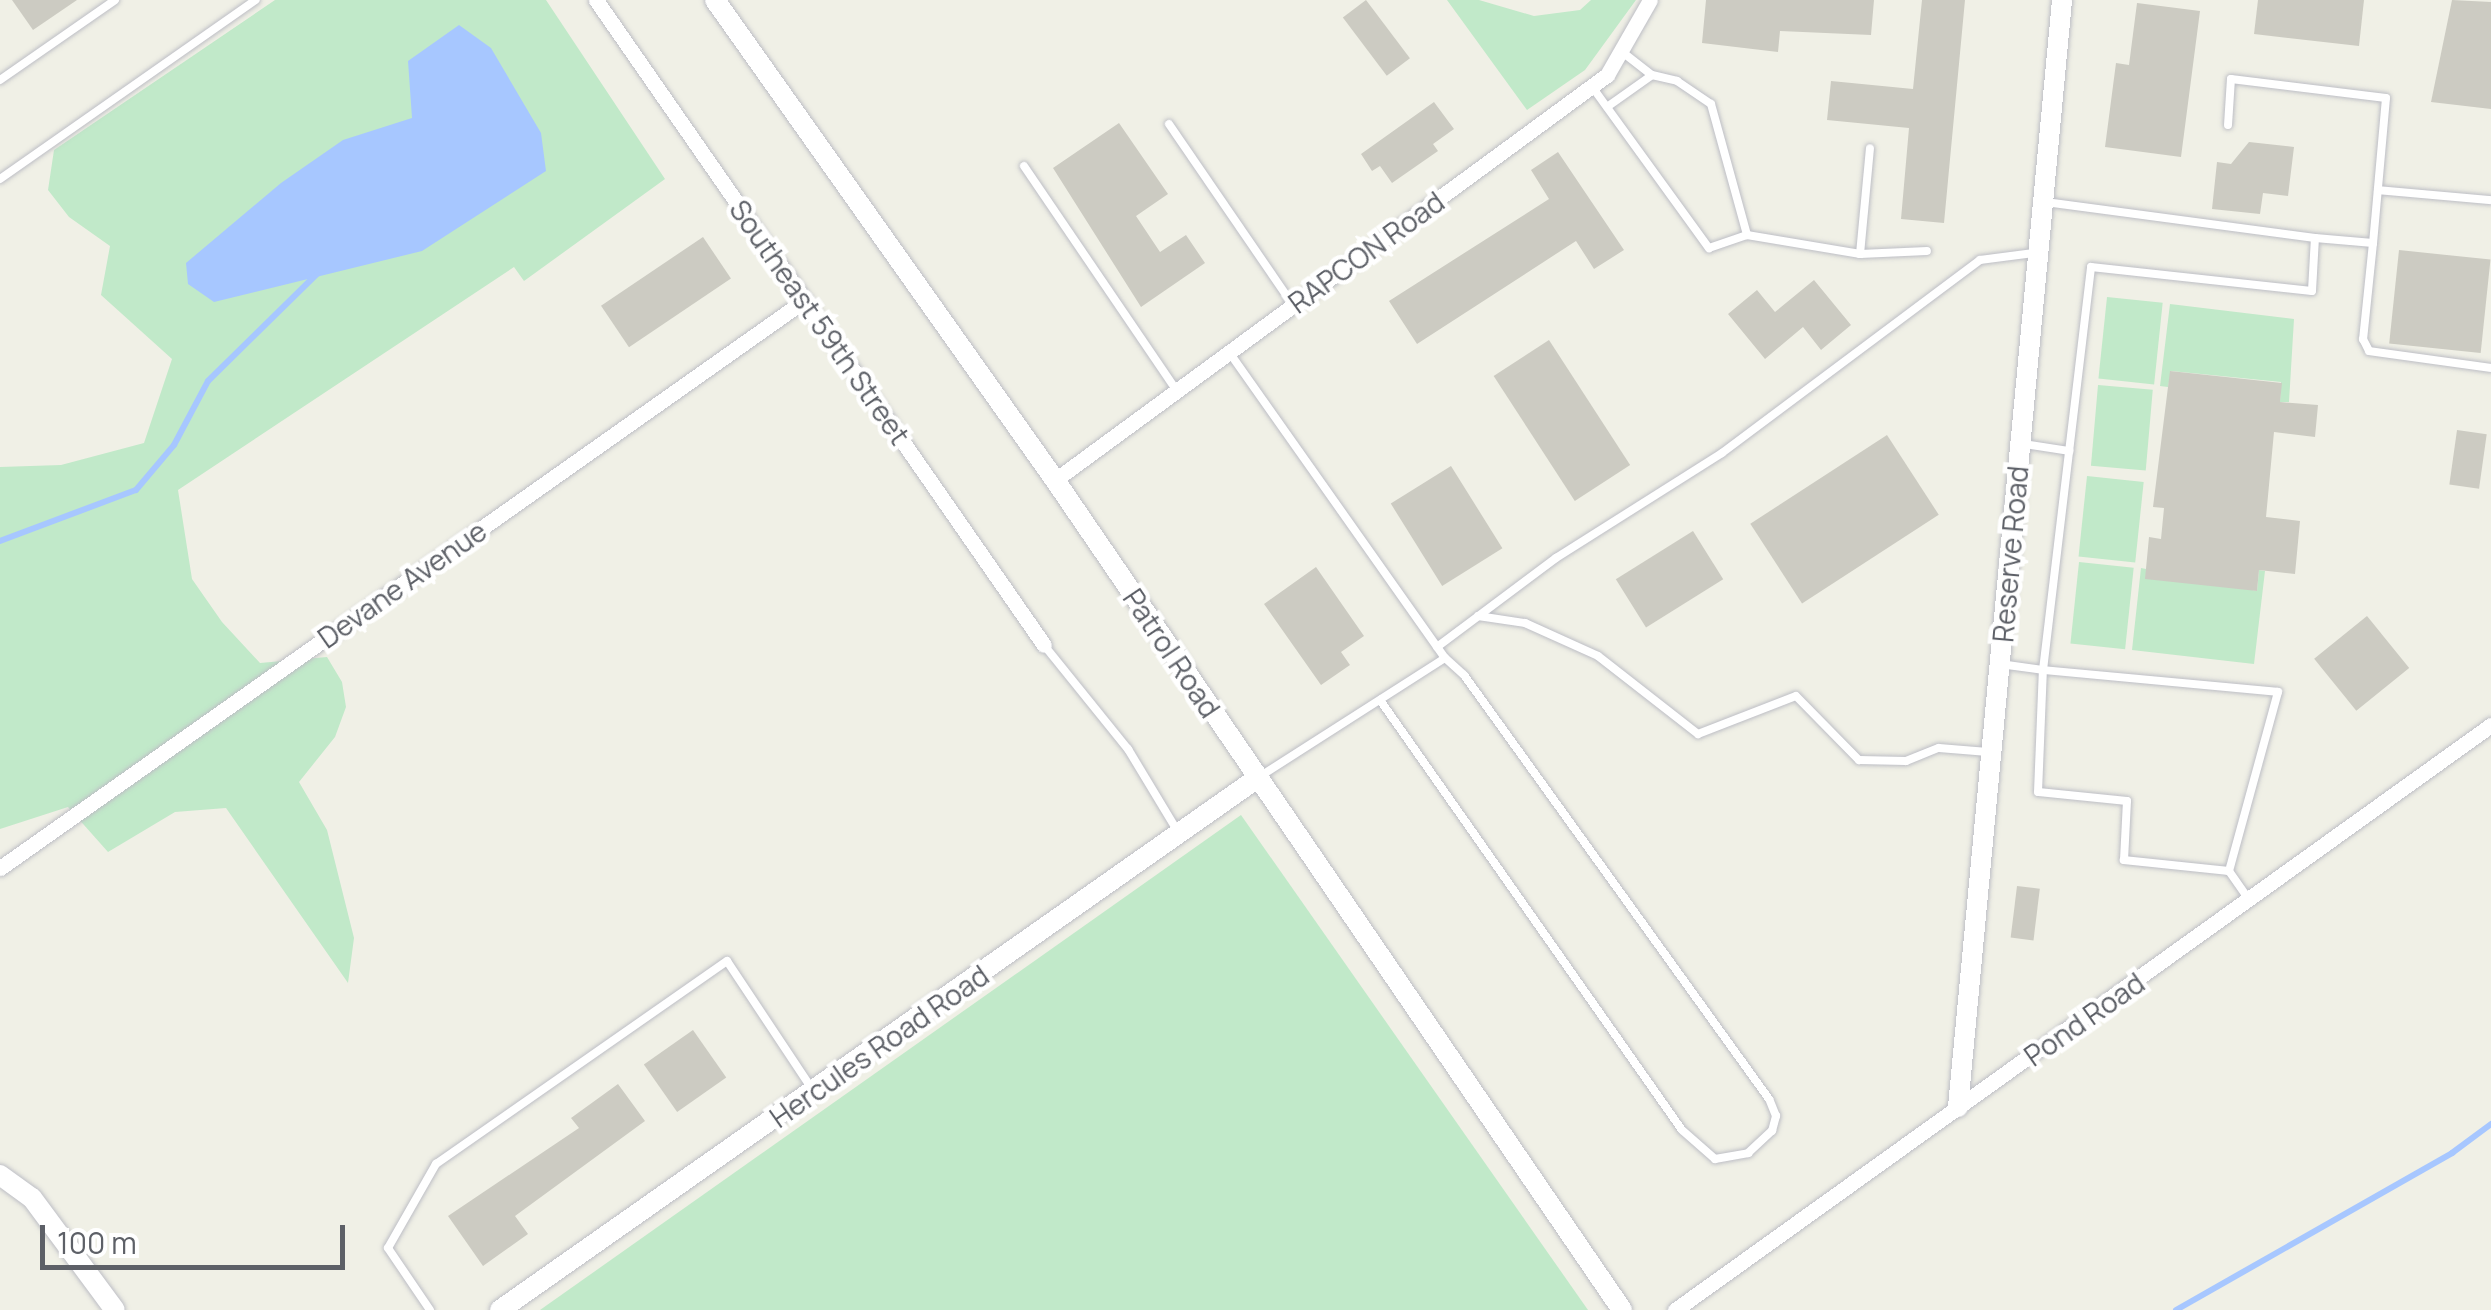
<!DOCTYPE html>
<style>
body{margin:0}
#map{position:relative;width:2491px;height:1310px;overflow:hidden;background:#f0f0e6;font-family:Manrope,sans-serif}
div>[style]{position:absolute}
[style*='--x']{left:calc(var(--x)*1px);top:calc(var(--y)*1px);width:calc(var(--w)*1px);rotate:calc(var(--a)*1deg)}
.green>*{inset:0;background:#c1e9c9;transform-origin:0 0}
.water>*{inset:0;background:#a7c7ff}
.stream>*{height:6px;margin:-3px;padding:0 3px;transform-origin:3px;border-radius:3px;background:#a7c7ff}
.building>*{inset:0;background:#cccbc2;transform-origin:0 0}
.roads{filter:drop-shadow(0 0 2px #bdbec5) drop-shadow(0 0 2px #bdbec5)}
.service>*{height:8px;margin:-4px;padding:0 4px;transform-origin:4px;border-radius:4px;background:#fff}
.minor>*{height:15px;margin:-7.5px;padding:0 7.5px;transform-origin:7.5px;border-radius:7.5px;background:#fff}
.tertiary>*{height:20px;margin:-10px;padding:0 10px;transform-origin:10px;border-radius:10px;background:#fff}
span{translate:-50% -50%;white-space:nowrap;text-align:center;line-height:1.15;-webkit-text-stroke:9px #fff;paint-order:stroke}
.street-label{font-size:28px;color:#5d6067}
.scale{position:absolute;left:40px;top:1225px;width:305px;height:45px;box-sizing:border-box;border:5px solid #5d6067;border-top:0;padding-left:12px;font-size:30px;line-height:35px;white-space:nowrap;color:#5d6067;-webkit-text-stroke:8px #fff;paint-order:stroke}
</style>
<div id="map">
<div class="green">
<i style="clip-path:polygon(275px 0,546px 0,665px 179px,524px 281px,514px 267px,178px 490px,192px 579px,222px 622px,260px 663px,327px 657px,342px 682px,346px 707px,335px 737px,299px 782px,327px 830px,354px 938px,348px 983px,226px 808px,175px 812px,108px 852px,68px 807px,0 829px,0 467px,61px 465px,144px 443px,172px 359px,101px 295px,110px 246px,69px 217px,48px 190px,54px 150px)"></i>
<i style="clip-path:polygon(1447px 0,1479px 0,1534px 16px,1580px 10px,1591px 0,1636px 0,1585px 70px,1527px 110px)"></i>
<i style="left:2107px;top:297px;width:56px;height:82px;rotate:6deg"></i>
<i style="clip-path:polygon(2170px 304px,2294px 319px,2289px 402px,2280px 402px,2281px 382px,2171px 371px,2168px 387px,2160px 386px)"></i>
<i style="left:2098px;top:385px;width:55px;height:81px;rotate:5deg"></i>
<i style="left:2087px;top:476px;width:57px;height:81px;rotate:6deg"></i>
<i style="left:2079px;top:562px;width:55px;height:82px;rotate:6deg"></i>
<i style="clip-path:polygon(2141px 568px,2257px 591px,2259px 570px,2265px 571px,2254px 664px,2132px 650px)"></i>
<i style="clip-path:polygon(1241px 815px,1588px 1310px,540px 1310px)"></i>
</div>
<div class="water">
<i style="clip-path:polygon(459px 25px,491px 48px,541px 133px,546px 171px,422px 251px,214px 302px,188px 284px,186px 263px,281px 183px,343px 140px,412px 118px,408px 61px)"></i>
</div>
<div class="stream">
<i style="--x:0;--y:541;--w:145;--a:-20.6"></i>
<i style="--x:136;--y:490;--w:59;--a:-49.8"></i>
<i style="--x:174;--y:445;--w:72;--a:-62"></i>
<i style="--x:208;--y:381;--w:153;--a:-44.5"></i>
<i style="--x:2176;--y:1310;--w:318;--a:-29.6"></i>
<i style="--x:2452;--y:1153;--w:49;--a:-36.6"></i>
</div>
<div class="building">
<i style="clip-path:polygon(12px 0,77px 0,33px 30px)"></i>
<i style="left:1366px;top:0;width:73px;height:29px;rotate:53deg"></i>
<i style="clip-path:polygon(1706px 0,1874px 0,1871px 35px,1780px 31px,1778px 52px,1702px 43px)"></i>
<i style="clip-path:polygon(1922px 0,1965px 0,1944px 223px,1901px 219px,1909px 128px,1827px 120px,1831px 81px,1913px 89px)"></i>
<i style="clip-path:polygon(2258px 0,2364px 0,2359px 46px,2254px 34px)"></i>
<i style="clip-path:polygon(2452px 0,2491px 2px,2491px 109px,2431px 102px)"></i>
<i style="clip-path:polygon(2137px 3px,2200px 11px,2181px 157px,2105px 147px,2116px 63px,2129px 65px)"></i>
<i style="clip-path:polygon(1434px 102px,1454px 129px,1433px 144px,1438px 151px,1392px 183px,1380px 166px,1372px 171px,1361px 154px)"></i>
<i style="clip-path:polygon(1119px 123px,1168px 194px,1136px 216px,1160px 252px,1186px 235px,1205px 263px,1141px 307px,1053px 168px)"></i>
<i style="clip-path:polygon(2249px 142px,2294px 147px,2288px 196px,2263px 193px,2260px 214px,2212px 209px,2217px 162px,2231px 164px)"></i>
<i style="clip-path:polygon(1558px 152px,1624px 250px,1594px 269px,1576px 241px,1417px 344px,1389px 301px,1549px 199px,1531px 170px)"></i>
<i style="left:703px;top:237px;width:50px;height:123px;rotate:56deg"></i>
<i style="left:2399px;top:250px;width:92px;height:94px;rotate:6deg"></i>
<i style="clip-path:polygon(1814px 280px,1851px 325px,1821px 350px,1803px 327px,1765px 359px,1728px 314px,1757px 290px,1775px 312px)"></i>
<i style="left:1549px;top:340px;width:149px;height:66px;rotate:57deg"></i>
<i style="clip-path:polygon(2170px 371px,2282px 383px,2280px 402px,2318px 405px,2315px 437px,2274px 432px,2266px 517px,2300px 521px,2295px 574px,2259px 570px,2257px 591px,2145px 579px,2149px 537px,2161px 539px,2164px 508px,2153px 507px)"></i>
<i style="left:2457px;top:430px;width:30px;height:55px;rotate:8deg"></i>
<i style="left:1887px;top:435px;width:95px;height:163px;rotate:57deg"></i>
<i style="left:1451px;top:466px;width:97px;height:71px;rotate:58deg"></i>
<i style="left:1693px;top:531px;width:57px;height:91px;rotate:58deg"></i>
<i style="clip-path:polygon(1316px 567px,1364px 636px,1341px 652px,1350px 665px,1321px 685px,1264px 604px)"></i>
<i style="left:2367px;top:616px;width:67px;height:68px;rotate:51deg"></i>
<i style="left:2017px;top:886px;width:23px;height:52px;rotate:7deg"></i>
<i style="left:693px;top:1030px;width:58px;height:60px;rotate:55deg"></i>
<i style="clip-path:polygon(618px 1084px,645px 1121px,515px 1216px,528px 1234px,483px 1266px,448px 1216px,579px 1128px,571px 1118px)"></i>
</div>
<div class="roads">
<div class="service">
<i style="--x:1621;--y:51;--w:39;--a:38"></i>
<i style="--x:0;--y:80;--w:140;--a:-34.8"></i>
<i style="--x:1593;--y:88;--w:198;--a:54.1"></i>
<i style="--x:1709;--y:248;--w:40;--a:-18.9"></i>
<i style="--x:1747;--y:235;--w:115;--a:9.5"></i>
<i style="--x:1860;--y:254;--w:67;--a:-2.6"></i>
<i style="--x:1607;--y:107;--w:55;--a:-35.4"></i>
<i style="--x:1652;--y:75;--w:26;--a:13"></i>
<i style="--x:1677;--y:81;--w:41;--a:34.1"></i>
<i style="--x:1711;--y:104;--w:136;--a:74.6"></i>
<i style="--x:1169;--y:124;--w:219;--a:55.6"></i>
<i style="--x:2228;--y:125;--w:46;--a:-86.3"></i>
<i style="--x:2231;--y:79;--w:156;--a:7"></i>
<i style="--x:2386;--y:98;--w:146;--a:95.1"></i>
<i style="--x:2373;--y:243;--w:58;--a:-175.1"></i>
<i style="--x:1024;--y:166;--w:272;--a:55.8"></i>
<i style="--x:0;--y:179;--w:312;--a:-35"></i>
<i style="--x:2378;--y:190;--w:113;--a:5.1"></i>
<i style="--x:2373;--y:243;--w:97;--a:95.9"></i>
<i style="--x:2363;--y:339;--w:13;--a:63"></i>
<i style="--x:2369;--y:351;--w:123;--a:7.9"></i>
<i style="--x:1860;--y:254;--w:106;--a:-84.6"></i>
<i style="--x:1229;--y:352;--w:375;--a:54.8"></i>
<i style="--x:1445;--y:658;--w:221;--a:147.4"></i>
<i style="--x:2024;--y:444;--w:46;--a:8.8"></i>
<i style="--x:1478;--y:616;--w:48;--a:8.5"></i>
<i style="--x:1525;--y:623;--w:80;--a:24.3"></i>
<i style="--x:1598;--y:656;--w:127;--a:38"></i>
<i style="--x:1698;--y:734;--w:105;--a:-21.2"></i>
<i style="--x:1796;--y:696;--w:90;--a:45.5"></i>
<i style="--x:1859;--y:760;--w:47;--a:1.2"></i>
<i style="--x:1906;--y:761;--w:35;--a:-22"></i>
<i style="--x:1939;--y:748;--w:49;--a:4.7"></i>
<i style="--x:1044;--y:645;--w:134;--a:51.1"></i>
<i style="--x:1128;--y:749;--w:97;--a:58.9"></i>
<i style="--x:1437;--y:647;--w:149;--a:-36.8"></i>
<i style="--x:1556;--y:558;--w:196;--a:-32.3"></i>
<i style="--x:1722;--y:453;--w:322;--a:-36.8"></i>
<i style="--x:1980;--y:260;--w:54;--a:-7.4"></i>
<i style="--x:2000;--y:664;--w:43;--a:7.9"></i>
<i style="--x:2043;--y:670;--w:236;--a:5.3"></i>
<i style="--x:2278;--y:692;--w:186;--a:105.3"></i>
<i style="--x:2229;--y:871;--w:106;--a:-174"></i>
<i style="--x:2124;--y:860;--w:59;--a:-87.1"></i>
<i style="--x:2127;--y:801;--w:89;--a:-174.2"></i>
<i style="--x:2038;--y:792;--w:122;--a:-87.7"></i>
<i style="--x:2043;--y:670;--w:406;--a:-83.2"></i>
<i style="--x:2091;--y:267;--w:222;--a:6.2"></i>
<i style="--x:2312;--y:291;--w:53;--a:-86.8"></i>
<i style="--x:2315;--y:238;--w:272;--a:-172.4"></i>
<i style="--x:1380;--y:700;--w:525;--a:54.92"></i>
<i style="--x:1682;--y:1130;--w:44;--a:41.3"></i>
<i style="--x:1715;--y:1159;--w:34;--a:-10"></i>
<i style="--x:1748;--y:1153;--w:33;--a:-43"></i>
<i style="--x:1772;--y:1131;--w:16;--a:-75"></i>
<i style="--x:1776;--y:1116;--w:18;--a:-112"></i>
<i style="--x:1769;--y:1099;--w:522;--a:-125.73"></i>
<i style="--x:1464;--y:675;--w:25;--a:-138"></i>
<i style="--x:2229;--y:871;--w:35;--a:55"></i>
<i style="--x:430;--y:1310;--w:75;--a:-124.1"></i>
<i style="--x:388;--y:1248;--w:97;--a:-60.3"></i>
<i style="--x:436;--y:1164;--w:355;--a:-34.9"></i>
<i style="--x:727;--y:961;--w:154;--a:56.4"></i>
</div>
<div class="minor">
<i style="--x:596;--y:0;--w:785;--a:55.22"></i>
<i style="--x:1055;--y:480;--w:685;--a:-36.27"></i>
<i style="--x:1607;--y:75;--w:86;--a:-60.2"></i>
<i style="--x:0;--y:868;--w:985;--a:-35.21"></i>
<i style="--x:1675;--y:1310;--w:1004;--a:-35.64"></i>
</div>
<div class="tertiary">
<i style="--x:715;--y:0;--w:588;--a:54.69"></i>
<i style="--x:1055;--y:480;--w:1005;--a:55.66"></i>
<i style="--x:1958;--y:1107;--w:1112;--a:-84.63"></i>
<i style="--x:0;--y:1175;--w:39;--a:36"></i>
<i style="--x:32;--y:1198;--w:139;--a:53.5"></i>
<i style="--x:500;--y:1310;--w:924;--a:-35.08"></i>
</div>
</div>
<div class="street-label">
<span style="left:1366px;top:252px;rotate:-36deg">RAPCON Road</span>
<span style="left:820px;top:322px;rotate:55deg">Southeast 59th Street</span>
<span style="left:2010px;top:554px;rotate:-85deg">Reserve Road</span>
<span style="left:402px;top:584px;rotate:-35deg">Devane Avenue</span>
<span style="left:1172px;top:653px;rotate:56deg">Patrol Road</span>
<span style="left:2084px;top:1019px;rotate:-35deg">Pond Road</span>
<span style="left:879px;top:1046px;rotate:-35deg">Hercules Road Road</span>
</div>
<div class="scale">100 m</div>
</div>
